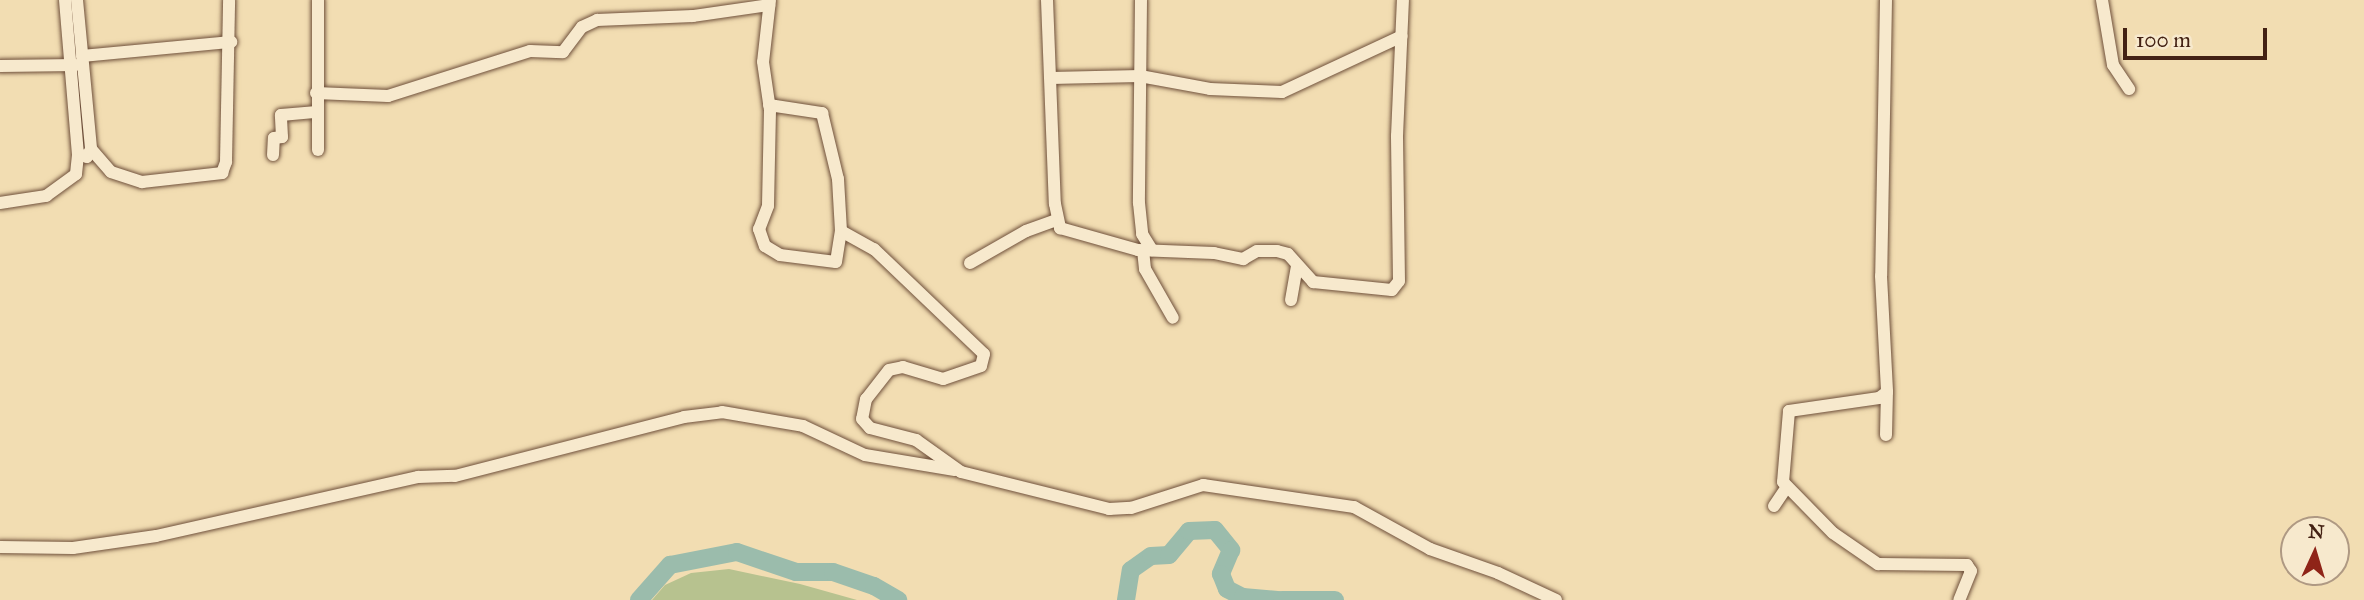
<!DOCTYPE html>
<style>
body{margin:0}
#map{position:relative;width:2364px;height:600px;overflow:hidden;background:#f2ddb2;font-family:"IM FELL Great Primer",serif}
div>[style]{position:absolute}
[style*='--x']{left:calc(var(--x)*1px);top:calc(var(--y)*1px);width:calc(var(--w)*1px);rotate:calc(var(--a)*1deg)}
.green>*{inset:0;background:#b7c28f}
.river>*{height:18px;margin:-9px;padding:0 9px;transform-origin:9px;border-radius:9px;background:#9bbcac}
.roads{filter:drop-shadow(0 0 2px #6f503b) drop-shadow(0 0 2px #6f503b)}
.street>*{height:12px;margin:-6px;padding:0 6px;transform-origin:6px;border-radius:6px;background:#f7e9cd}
span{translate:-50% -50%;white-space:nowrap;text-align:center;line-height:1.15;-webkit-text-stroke:6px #f7e9cd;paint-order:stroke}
.north{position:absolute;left:2280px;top:516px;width:70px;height:70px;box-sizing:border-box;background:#f7e9cd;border:2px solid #af9983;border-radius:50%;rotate:4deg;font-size:19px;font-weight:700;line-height:28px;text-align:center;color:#432113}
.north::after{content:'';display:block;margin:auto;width:24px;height:32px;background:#8f2418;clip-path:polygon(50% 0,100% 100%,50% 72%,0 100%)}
.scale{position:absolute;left:2123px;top:28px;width:144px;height:32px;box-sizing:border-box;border:4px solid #432113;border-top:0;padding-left:9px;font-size:21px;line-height:24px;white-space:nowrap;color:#432113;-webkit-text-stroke:5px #f7e9cd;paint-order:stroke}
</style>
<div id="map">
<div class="green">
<i style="clip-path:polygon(729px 569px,800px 584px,857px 600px,652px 600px,665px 585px,691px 573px)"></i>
</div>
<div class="river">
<i style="--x:639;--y:600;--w:47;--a:-48.5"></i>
<i style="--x:670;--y:565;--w:68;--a:-11"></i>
<i style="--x:737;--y:552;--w:62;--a:18.7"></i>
<i style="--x:796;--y:572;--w:37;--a:0"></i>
<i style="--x:833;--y:572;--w:43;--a:18.9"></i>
<i style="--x:874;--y:586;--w:28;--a:30"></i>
<i style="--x:1126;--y:600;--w:30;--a:-81"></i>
<i style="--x:1131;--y:570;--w:24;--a:-35"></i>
<i style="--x:1151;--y:556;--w:18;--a:-3"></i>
<i style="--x:1169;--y:555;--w:31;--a:-50"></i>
<i style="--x:1189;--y:531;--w:26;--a:-2"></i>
<i style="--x:1215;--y:530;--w:26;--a:51"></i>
<i style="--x:1231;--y:550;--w:26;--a:113"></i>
<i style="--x:1221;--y:574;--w:16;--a:68"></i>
<i style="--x:1227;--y:589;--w:18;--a:27"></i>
<i style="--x:1243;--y:597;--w:37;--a:5"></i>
<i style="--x:1282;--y:600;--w:53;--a:0"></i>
</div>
<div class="roads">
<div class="street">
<i style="--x:65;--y:0;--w:155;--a:85.2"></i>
<i style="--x:78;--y:154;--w:9;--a:18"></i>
<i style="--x:87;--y:157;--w:9;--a:-63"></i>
<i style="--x:77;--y:0;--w:150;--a:84.6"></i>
<i style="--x:91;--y:149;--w:30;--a:49"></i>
<i style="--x:111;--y:172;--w:33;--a:18"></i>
<i style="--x:142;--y:182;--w:81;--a:-6.4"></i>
<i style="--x:222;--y:173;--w:12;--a:-70"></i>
<i style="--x:226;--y:162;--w:162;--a:-88.9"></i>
<i style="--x:770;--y:0;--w:62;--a:96.4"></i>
<i style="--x:763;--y:62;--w:49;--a:81.7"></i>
<i style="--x:770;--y:110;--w:96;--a:91.2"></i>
<i style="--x:768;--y:206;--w:25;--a:111"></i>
<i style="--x:759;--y:229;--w:18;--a:71"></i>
<i style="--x:765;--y:246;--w:17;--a:31"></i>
<i style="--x:780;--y:255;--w:56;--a:7.1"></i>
<i style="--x:836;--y:262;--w:31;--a:-81"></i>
<i style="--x:1047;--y:0;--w:204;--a:87.8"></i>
<i style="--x:1055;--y:204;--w:25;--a:78"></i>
<i style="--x:1060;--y:228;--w:81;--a:15.8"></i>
<i style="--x:1138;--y:250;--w:76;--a:2.3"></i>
<i style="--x:1214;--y:253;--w:30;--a:12"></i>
<i style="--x:1243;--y:259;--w:16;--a:-30"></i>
<i style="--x:1257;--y:251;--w:20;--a:0"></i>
<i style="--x:1277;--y:251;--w:11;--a:15"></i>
<i style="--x:1288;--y:254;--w:38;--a:48"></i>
<i style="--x:1313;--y:282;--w:79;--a:5.8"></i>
<i style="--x:1392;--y:290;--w:11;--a:-52"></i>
<i style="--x:1399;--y:281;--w:145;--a:-90.8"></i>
<i style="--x:1397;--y:136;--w:136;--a:-87.5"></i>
<i style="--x:1141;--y:0;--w:203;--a:90.6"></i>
<i style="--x:1139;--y:203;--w:31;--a:84"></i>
<i style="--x:1142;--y:234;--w:19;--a:58"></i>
<i style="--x:1886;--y:0;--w:276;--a:91"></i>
<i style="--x:1881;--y:276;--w:116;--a:87"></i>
<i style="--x:1887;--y:392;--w:10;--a:143"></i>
<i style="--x:1879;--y:398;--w:91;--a:171.8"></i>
<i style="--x:1789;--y:411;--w:71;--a:94.8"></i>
<i style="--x:1783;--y:482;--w:71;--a:45.6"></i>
<i style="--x:1833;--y:533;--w:55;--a:34.6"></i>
<i style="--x:1878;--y:564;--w:89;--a:0.6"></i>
<i style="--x:1967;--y:565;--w:7;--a:56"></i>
<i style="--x:1971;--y:571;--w:31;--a:112"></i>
<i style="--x:2102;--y:0;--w:66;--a:80.4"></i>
<i style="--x:2113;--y:65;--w:29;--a:56"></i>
<i style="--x:82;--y:56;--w:150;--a:-5.4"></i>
<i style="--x:0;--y:66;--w:76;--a:-0.8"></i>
<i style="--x:1051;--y:78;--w:89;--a:-1.3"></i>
<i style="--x:1140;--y:76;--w:71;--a:10.5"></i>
<i style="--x:1210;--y:89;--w:72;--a:2.4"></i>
<i style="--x:1282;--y:92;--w:132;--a:-25"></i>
<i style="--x:316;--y:93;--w:72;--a:2.4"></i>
<i style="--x:388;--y:96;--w:149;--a:-17.6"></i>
<i style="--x:530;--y:51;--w:33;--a:2"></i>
<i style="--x:563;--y:52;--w:31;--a:-53"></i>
<i style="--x:582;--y:27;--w:17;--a:-25"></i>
<i style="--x:597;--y:20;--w:96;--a:-2.4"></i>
<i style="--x:693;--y:16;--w:77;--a:-8.2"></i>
<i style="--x:769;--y:105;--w:54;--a:8.6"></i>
<i style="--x:822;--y:113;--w:68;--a:76.4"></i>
<i style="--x:838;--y:179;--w:52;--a:86.7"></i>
<i style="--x:841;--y:231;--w:38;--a:29"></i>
<i style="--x:874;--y:249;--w:152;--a:43.7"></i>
<i style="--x:984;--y:354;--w:12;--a:104"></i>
<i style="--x:981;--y:366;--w:40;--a:161.1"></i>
<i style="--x:943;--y:379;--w:42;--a:-163.3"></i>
<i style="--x:903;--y:367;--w:14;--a:168"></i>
<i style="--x:889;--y:370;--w:37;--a:128"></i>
<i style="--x:866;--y:399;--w:20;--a:101"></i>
<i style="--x:862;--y:419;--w:12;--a:48"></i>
<i style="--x:870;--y:428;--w:48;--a:14.6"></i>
<i style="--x:916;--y:440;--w:55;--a:35.4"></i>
<i style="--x:961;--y:472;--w:153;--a:14"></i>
<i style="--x:1109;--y:509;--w:22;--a:-3"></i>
<i style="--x:1131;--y:508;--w:76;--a:-17.7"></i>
<i style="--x:1203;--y:485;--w:153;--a:8.3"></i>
<i style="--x:1354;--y:507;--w:87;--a:28.9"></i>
<i style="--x:1430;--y:549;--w:72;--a:19.4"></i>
<i style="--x:1498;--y:573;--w:64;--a:25"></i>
<i style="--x:318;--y:150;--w:150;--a:-90"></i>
<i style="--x:273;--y:155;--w:17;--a:-87"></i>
<i style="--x:274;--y:138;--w:8;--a:-7"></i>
<i style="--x:282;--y:137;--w:22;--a:-93"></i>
<i style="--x:281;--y:115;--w:36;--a:-5"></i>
<i style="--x:0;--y:203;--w:47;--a:-8.7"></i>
<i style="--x:46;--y:196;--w:37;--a:-36"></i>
<i style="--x:76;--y:174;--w:20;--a:-84"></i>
<i style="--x:1143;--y:250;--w:19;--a:84"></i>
<i style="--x:1145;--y:269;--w:56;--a:60.3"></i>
<i style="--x:970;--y:263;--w:64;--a:-29.7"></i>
<i style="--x:1026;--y:231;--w:32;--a:-20"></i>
<i style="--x:1291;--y:300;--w:34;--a:-80"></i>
<i style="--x:1886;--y:435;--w:43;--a:-88.7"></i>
<i style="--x:1774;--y:506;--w:22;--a:-56"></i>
<i style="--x:0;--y:547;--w:73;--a:0.8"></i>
<i style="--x:73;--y:548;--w:84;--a:-8.2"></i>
<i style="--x:156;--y:536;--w:269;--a:-12.7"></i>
<i style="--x:418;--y:477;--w:37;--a:-2"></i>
<i style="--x:455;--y:476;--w:236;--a:-14.4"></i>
<i style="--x:684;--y:417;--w:38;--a:-7"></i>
<i style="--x:722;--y:412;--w:82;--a:9.8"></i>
<i style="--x:803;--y:426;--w:68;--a:25.1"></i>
<i style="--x:865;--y:455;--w:91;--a:9.5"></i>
</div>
</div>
<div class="north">N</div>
<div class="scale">100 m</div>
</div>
